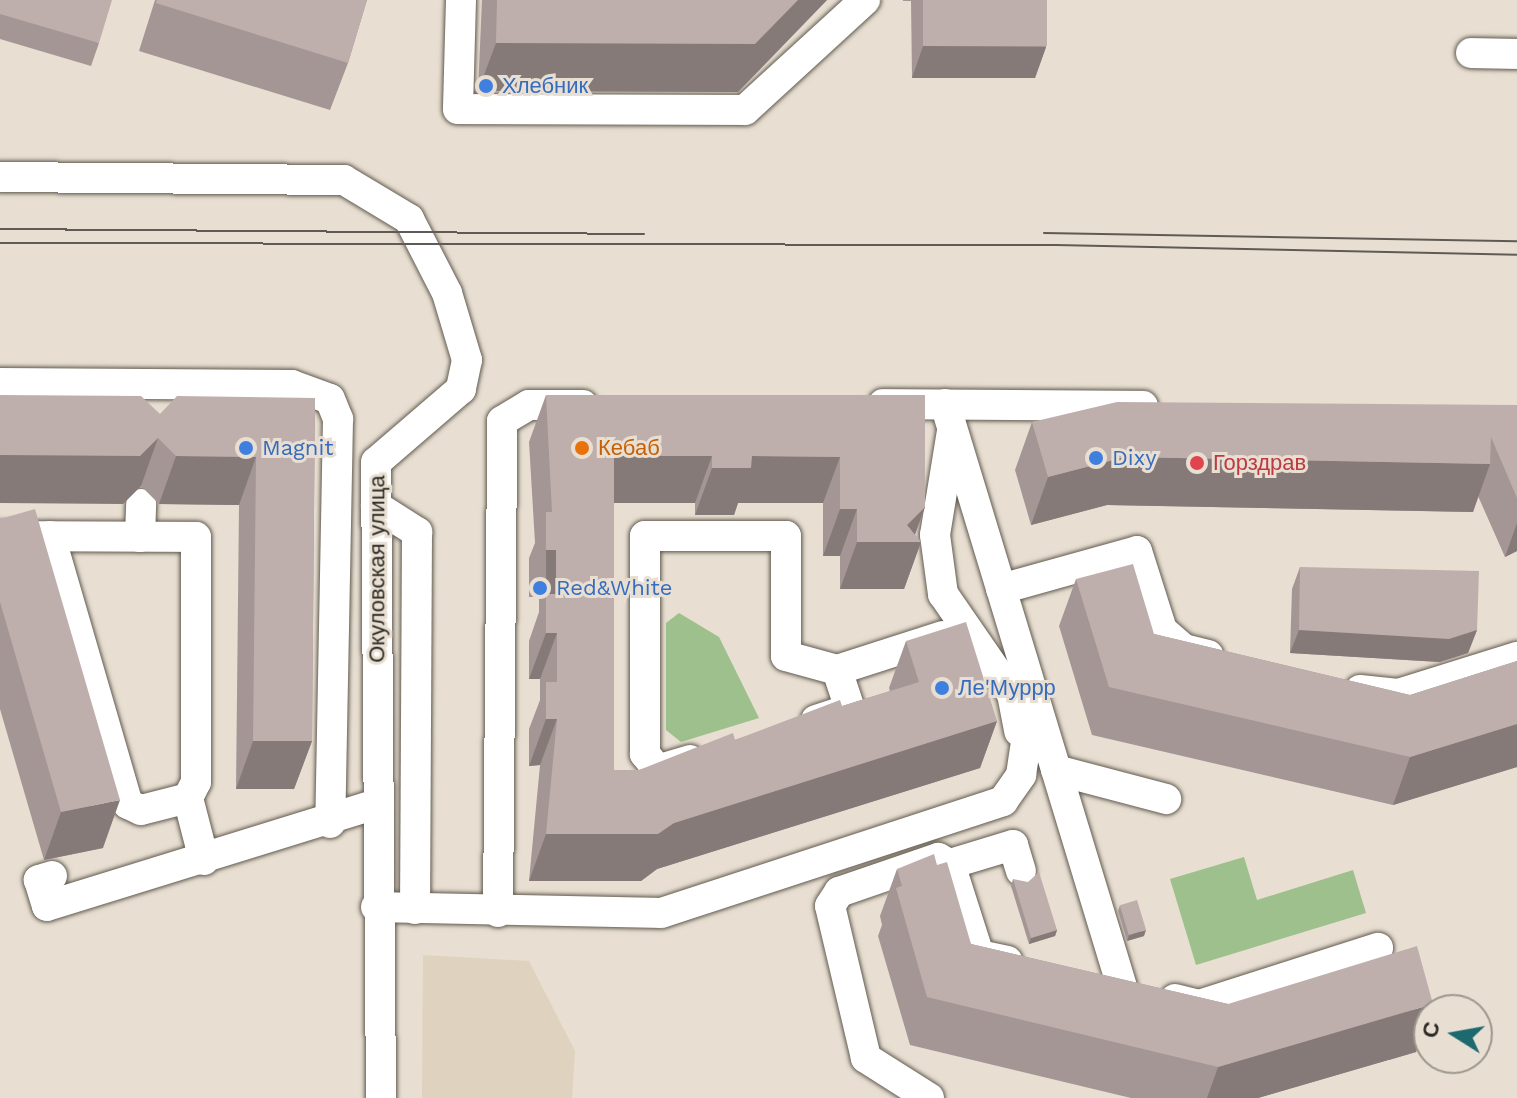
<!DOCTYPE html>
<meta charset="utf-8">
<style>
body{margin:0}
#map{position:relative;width:1517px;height:1098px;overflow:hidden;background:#e8dfd2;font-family:"Work Sans",sans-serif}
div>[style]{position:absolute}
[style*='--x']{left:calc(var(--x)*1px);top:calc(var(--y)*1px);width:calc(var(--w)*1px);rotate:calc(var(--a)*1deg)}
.built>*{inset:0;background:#dfd2bf}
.green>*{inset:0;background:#9dc08c}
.roads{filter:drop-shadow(0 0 2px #615a4f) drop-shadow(0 0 2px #615a4f)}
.minor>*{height:30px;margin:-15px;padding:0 15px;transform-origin:15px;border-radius:15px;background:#fff}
.tram>*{height:2px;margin:-1px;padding:0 1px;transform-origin:1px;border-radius:1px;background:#5f5a53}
.wall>*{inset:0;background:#a49694}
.shaded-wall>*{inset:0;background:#867a78;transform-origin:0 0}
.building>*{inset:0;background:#bfafac;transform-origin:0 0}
.dots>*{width:22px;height:22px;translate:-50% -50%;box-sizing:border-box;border:4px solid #e8dfd2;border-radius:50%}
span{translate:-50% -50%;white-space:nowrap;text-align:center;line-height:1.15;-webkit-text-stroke:6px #e8dfd2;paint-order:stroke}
.shop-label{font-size:22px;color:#366cbe}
.left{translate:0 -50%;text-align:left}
.food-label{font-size:22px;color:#c56008}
.health-label{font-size:22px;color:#be3a42}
.street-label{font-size:22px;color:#2d2a25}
.north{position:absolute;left:1413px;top:994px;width:80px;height:80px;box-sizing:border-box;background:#e8dfd2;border:2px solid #9d978d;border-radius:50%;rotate:281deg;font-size:22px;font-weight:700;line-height:32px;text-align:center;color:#2d2a25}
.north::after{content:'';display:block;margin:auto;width:28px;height:36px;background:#1c6970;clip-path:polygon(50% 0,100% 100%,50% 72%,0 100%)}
</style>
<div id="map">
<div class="built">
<i style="clip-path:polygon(423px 955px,529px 961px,575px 1051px,572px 1098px,422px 1098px)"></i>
</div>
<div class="green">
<i style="clip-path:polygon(679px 613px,719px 637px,759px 718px,681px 742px,666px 730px,666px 623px)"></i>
<i style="clip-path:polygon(1244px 857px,1257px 900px,1353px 870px,1366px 913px,1196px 965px,1170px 879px)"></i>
</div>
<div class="roads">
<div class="minor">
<i style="--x:461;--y:0;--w:109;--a:91.6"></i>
<i style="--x:458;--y:109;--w:287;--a:0.2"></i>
<i style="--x:745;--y:110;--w:163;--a:-42.5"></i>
<i style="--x:1471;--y:53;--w:46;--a:1.2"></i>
<i style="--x:0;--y:177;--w:344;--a:0.5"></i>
<i style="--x:344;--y:180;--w:76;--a:31"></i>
<i style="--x:409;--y:219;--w:83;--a:62.8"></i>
<i style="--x:447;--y:293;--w:70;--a:73.4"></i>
<i style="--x:467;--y:360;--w:30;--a:102"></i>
<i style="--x:461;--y:389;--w:112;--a:139.3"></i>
<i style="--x:376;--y:462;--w:636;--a:89.55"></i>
<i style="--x:0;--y:383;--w:292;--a:0.4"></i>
<i style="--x:292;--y:385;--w:40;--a:20.2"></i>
<i style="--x:330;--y:399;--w:22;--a:68"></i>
<i style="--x:338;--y:419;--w:404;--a:91.1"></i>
<i style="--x:883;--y:404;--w:260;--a:0.4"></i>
<i style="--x:945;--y:404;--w:609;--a:73.11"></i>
<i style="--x:952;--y:431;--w:105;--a:99.3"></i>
<i style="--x:935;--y:535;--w:60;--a:82.3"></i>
<i style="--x:943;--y:594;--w:121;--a:55.4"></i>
<i style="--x:1012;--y:694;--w:38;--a:79"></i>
<i style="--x:376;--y:506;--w:49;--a:32.4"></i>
<i style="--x:417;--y:532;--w:377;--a:90.3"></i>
<i style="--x:0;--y:536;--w:196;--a:0.3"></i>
<i style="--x:196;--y:537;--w:245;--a:90"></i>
<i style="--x:196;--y:782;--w:18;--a:117"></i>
<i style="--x:188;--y:798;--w:64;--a:75.5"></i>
<i style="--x:50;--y:536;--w:279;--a:73.8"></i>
<i style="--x:128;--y:804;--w:14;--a:25"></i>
<i style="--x:141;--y:810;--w:49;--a:-14.3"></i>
<i style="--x:140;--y:537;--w:33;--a:-88"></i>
<i style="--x:1001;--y:589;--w:141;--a:-15.6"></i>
<i style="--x:1137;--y:551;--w:83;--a:72.4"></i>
<i style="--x:1162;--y:630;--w:29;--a:41"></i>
<i style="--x:1184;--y:649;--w:25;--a:14"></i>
<i style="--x:1360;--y:690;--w:38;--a:6"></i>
<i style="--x:1398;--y:694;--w:125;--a:-17.3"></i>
<i style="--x:816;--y:720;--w:36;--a:-18"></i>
<i style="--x:850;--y:709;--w:41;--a:-108.4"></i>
<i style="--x:837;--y:670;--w:111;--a:-17.8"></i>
<i style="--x:690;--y:760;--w:34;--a:163"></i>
<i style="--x:658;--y:770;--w:21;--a:-129"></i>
<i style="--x:645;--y:754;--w:218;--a:-90"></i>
<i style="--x:645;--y:536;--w:141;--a:0"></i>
<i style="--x:786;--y:536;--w:120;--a:90"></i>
<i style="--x:786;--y:656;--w:53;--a:15.4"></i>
<i style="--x:1056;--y:770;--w:114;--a:14.8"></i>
<i style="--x:950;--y:864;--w:66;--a:-16.8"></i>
<i style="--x:1013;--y:845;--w:27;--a:73"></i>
<i style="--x:52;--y:876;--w:14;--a:163"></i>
<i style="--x:39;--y:880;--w:27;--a:73"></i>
<i style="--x:47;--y:906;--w:345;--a:-17.2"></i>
<i style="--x:376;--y:907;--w:285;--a:1.2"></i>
<i style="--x:661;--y:913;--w:360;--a:-18.1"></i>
<i style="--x:1003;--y:801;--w:32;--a:-55"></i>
<i style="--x:1021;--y:775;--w:80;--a:-81.4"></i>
<i style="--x:498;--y:912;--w:491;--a:-89.5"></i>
<i style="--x:502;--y:421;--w:31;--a:-31"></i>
<i style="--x:529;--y:405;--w:54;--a:0"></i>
<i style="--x:1175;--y:999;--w:25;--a:14"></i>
<i style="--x:1199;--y:1005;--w:188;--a:-17.7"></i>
<i style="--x:929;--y:1098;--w:75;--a:-147.6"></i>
<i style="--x:866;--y:1058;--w:156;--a:-103.3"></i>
<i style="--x:830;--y:906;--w:17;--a:-57"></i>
<i style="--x:839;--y:892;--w:105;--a:-19"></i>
<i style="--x:938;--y:858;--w:13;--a:27"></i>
<i style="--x:950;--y:864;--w:96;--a:72.3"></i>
<i style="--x:979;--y:955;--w:29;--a:12"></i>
</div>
</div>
<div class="tram">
<i style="--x:0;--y:229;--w:644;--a:0.44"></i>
<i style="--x:1044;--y:233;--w:473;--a:1"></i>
<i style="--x:0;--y:243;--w:1057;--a:0.11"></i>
<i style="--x:1057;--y:245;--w:460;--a:1.2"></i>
</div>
<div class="wall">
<i style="clip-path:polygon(0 0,99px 43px,91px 66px,0 39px)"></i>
<i style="clip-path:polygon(155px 0,367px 0,348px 63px,330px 110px,139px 51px)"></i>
<i style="clip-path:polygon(482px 0,827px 0,738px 92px,478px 91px)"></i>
<i style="clip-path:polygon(903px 0,1047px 0,1046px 47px,1035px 78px,912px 78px,911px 1px,903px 1px)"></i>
<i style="clip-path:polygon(546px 395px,925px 395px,925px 507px,915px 535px,921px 542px,904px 589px,840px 589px,840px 556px,823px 556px,823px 503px,738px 503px,734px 515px,695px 515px,695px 503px,614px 503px,614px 770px,639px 770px,890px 691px,889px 688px,906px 641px,997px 721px,980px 768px,657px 869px,641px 881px,529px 881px,540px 765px,529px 766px,529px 729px,540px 700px,540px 679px,529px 679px,529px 641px,539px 612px,539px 597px,529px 597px,529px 558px,535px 543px,529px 442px)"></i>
<i style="clip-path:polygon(315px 398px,312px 741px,294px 789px,236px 789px,239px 505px,159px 504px,141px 486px,123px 504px,160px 414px)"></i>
<i style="clip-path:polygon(1517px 405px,1517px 551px,1505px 557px,1478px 496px,1473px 512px,1107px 505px,1031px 525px,1015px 470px,1032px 422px)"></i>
<i style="clip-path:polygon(0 519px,103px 848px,44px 860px,0 709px)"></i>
<i style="clip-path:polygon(1300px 567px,1477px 630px,1468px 653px,1440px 662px,1290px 653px,1292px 589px)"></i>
<i style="clip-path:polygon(1076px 579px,1154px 634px,1410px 695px,1517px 661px,1517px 767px,1393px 805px,1092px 735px,1059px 626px)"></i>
<i style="clip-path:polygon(937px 865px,971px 944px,1228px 1004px,1429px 1010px,1429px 1015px,1416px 1052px,1258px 1098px,1131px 1098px,910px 1045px,878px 936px,882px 925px,880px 916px,897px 869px)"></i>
<i style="clip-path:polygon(1013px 879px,1057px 930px,1055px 936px,1029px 944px,1011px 886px)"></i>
<i style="clip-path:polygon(1120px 905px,1144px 936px,1127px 941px,1118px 911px)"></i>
</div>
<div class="shaded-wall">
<i style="clip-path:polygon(798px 0,827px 0,738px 92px,478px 91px,496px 43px)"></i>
<i style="clip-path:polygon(923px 46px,1046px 47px,1035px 78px,912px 78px)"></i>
<i style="clip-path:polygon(158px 438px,141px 486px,123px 504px,0 503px,0 455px)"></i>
<i style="clip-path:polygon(176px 456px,256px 457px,239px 505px,159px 504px)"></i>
<i style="clip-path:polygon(614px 456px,712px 456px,695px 503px,597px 503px)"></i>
<i style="clip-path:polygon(752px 456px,840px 457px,823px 503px,738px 503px,734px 515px,695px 515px,712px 468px)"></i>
<i style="clip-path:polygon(1125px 457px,1490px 464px,1473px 512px,1107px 505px,1031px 525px,1048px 477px)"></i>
<i style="clip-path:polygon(925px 507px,912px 542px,921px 542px,904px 589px,840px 589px,857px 542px,907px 525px)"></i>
<i style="clip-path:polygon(840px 509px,857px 509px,840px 556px,823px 556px)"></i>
<i style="clip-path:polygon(1517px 523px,1517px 551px,1505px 557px)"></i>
<i style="left:546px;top:550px;width:10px;height:50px"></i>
<i style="clip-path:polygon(1299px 630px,1477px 630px,1468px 653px,1440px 662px,1290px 653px)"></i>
<i style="clip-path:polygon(546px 633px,557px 633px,540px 679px,529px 679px)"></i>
<i style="clip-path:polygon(546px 719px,557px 719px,540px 765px,529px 766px)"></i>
<i style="clip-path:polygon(997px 721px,980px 768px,657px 869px,641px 881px,529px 881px,546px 834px,674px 823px)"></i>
<i style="clip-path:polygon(1517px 724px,1517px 767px,1393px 805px,1410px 757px)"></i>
<i style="clip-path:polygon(253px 741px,312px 741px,294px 789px,236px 789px)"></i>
<i style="clip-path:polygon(120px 800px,103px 848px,44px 860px,61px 812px)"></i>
<i style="clip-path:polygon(1057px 930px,1055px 936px,1029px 944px,1031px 938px)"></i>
<i style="clip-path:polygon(1146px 930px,1144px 936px,1127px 941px,1129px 935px)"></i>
<i style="clip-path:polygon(1433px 1004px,1431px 1010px,1429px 1010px,1429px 1015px,1416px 1052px,1258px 1098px,1207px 1098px,1218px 1067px)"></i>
</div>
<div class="building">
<i style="clip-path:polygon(0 0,112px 0,99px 43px,0 14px)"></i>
<i style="clip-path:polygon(157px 0,367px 0,348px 63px,156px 3px)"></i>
<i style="clip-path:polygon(497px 0,798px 0,755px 44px,496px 43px)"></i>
<i style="left:923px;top:0;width:124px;height:46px"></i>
<i style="clip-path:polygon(0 395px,141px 396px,160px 414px,177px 396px,315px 398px,312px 741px,253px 741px,256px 457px,176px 456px,158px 438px,140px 456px,0 455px)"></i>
<i style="clip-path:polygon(546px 395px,925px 395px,925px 507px,907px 525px,921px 542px,857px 542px,857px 509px,840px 509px,840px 457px,752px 456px,751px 468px,712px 468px,712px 456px,614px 456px,614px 770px,639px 770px,733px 733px,735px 740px,840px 700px,842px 706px,919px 682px,906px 641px,966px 622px,997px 721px,674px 823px,658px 834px,546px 834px,557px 719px,546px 719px,546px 682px,557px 682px,557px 633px,546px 633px,546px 594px,556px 594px,556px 550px,546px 550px,546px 512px,552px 512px)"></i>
<i style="clip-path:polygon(1117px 402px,1517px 405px,1517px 498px,1491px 437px,1490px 464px,1125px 457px,1048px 477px,1032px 422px)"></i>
<i style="clip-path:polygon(35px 509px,120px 800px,61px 812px,0 602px,0 519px)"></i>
<i style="clip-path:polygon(1133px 564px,1154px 634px,1410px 695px,1517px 661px,1517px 724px,1410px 757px,1109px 687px,1076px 579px)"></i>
<i style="clip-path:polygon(1300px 567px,1479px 571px,1477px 630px,1449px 639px,1299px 630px)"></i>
<i style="clip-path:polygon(934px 854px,937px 865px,947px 862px,971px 944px,1228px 1004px,1417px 946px,1433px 1004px,1218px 1067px,927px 997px,896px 888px,902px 886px,897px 869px)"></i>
<i style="clip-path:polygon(1039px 872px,1057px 930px,1031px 938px,1013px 879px,1028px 882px)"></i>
<i style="left:1137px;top:900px;width:31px;height:18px;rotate:73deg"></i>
</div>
<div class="dots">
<i style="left:486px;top:86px;background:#3f7fe0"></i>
<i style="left:246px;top:448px;background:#3f7fe0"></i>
<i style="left:582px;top:448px;background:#e8710a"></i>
<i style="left:1096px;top:458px;background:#3f7fe0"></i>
<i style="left:1197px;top:463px;background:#e0444e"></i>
<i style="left:540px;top:588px;background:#3f7fe0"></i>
<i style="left:942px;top:688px;background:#3f7fe0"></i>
</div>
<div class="shop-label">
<span class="left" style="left:502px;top:86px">Хлебник</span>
<span class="left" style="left:262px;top:448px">Magnit</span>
<span class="left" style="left:1112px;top:458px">Dixy</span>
<span class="left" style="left:556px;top:588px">Red&amp;White</span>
<span class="left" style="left:958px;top:688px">Ле'Муррр</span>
</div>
<div class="food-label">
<span class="left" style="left:598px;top:448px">Кебаб</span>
</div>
<div class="health-label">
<span class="left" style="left:1213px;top:463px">Горздрав</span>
</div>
<div class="street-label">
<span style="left:377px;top:569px;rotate:-90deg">Окуловская улица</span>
</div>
<div class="north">С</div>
</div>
